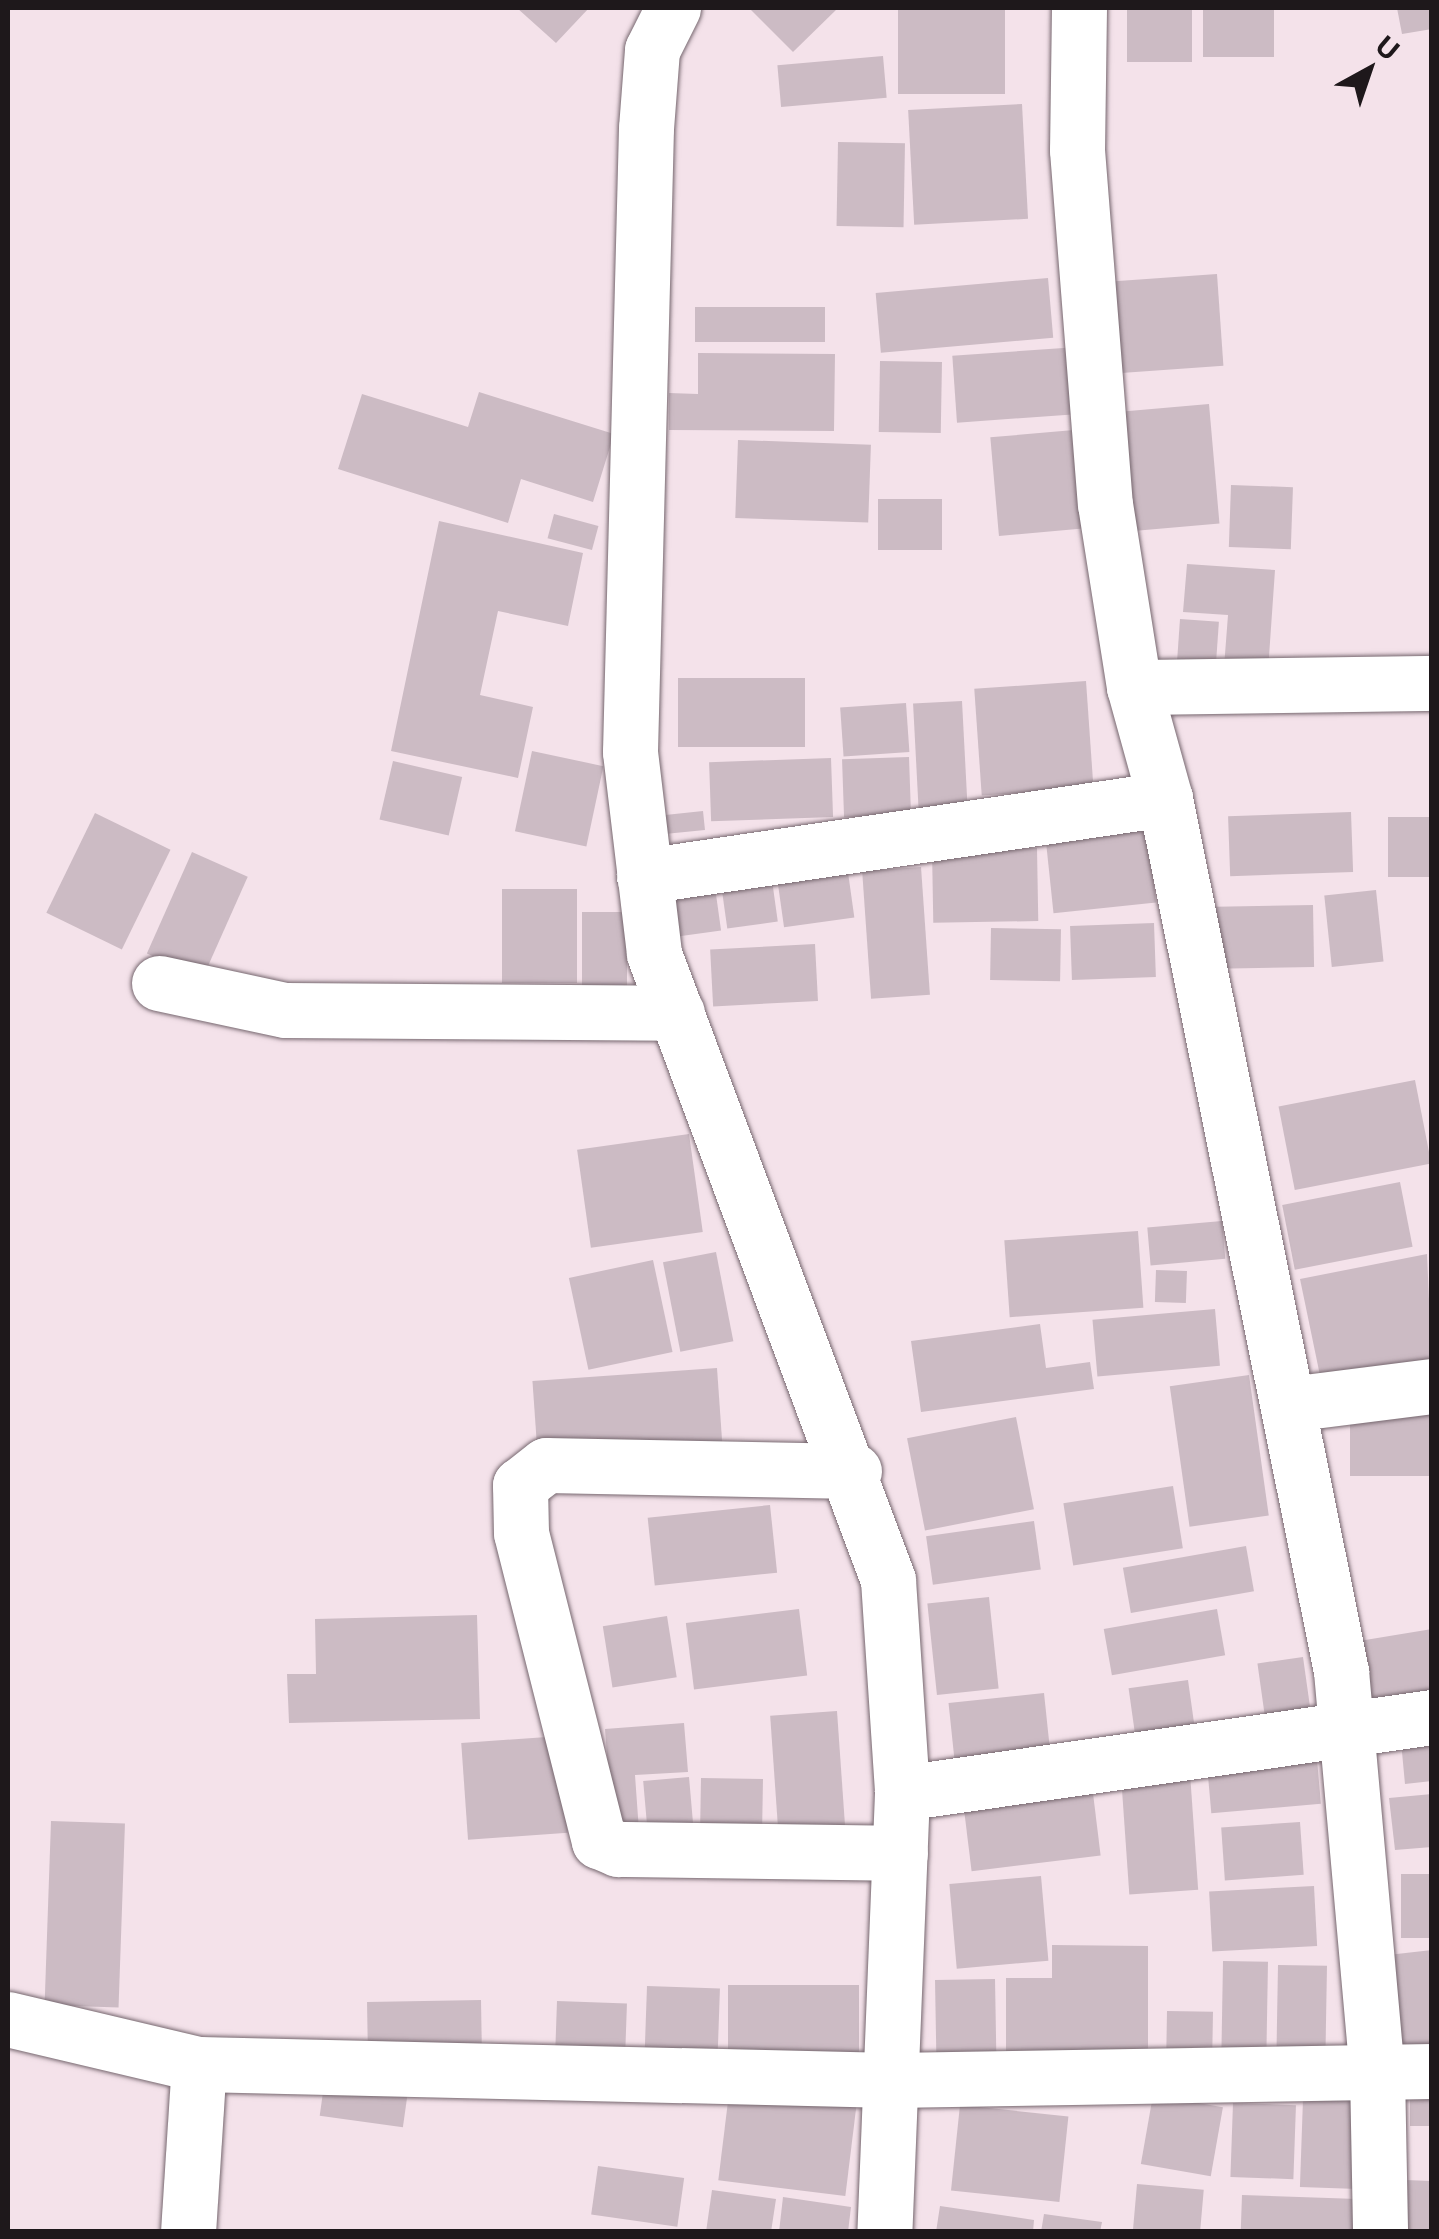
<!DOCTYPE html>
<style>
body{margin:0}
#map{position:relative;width:1439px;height:2239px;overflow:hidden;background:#f4e2ea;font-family:"Open Sans",sans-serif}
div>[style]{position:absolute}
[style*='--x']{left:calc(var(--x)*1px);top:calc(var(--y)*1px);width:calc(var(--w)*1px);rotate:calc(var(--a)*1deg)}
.building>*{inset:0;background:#ccbbc4;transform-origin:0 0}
.roads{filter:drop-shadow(0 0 2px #76676f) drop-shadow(0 0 2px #76676f)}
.street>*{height:55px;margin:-27.5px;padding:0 27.5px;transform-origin:27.5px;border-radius:27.5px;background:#fff}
.secondary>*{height:55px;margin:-27.5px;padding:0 27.5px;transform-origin:27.5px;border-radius:27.5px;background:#fff}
span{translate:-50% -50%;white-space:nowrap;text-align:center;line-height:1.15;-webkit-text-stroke:8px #f4e2ea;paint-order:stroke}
.frame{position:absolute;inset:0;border:10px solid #1e181b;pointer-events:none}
.north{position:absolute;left:1319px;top:20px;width:100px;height:100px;-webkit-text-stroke:8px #f4e2ea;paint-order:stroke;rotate:40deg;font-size:28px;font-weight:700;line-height:40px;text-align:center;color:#1e181b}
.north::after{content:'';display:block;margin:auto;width:35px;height:45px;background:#1e181b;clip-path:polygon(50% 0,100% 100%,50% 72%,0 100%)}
</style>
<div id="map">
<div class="building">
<i style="clip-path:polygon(517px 8px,589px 8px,556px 43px)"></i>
<i style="clip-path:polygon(749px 8px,838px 8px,793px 52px)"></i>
<i style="left:898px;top:8px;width:107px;height:86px"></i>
<i style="left:1127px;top:8px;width:65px;height:54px"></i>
<i style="left:1203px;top:8px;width:71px;height:49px"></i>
<i style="clip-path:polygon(1397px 8px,1432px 8px,1432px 29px,1402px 34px)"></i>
<i style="left:883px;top:56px;width:42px;height:106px;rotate:85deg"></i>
<i style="left:1022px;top:104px;width:115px;height:114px;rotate:87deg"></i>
<i style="left:838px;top:142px;width:67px;height:84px;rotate:1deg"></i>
<i style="left:1217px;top:274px;width:92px;height:106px;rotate:86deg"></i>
<i style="left:1048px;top:278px;width:60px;height:173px;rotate:85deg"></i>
<i style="left:695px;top:307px;width:130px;height:35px"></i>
<i style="left:1078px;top:347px;width:67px;height:126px;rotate:86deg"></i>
<i style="clip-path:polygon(698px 353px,835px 354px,834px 431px,669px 430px,669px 393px,698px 394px)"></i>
<i style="left:880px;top:361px;width:62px;height:71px;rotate:1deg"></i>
<i style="clip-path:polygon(479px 392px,614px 434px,593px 502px,521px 479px,508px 523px,338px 469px,362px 394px,468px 427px)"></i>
<i style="left:1209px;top:404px;width:120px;height:92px;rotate:85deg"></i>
<i style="left:1074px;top:430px;width:99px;height:84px;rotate:85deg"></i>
<i style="left:738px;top:440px;width:133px;height:78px;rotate:2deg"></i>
<i style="left:1231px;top:485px;width:62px;height:62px;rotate:2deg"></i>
<i style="left:878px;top:499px;width:64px;height:51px"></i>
<i style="left:554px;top:514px;width:46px;height:25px;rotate:15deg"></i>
<i style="clip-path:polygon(439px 521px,583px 553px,568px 626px,498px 611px,480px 695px,533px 707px,518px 778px,391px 751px)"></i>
<i style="clip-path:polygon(1187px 564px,1275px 570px,1268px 671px,1224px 667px,1228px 615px,1183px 612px)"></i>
<i style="left:1180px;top:619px;width:39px;height:43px;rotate:4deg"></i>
<i style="left:678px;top:678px;width:127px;height:69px"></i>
<i style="left:1086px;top:681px;width:107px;height:112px;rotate:86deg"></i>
<i style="left:962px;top:701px;width:110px;height:49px;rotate:87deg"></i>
<i style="left:906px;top:703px;width:49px;height:66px;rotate:86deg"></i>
<i style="left:532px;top:751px;width:73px;height:82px;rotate:12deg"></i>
<i style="left:909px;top:757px;width:58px;height:67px;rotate:88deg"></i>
<i style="left:831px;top:758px;width:59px;height:122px;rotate:88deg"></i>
<i style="left:393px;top:761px;width:71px;height:60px;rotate:13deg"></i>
<i style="left:703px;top:811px;width:19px;height:38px;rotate:84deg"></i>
<i style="left:1351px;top:812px;width:60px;height:123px;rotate:88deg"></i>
<i style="left:95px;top:813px;width:84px;height:111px;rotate:26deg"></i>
<i style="left:1432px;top:817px;width:60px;height:44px;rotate:90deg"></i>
<i style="left:1148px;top:827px;width:76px;height:103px;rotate:84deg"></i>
<i style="left:1037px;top:848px;width:73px;height:105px;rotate:89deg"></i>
<i style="left:192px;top:852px;width:61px;height:111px;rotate:24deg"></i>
<i style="left:846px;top:858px;width:60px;height:71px;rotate:82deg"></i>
<i style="left:770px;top:866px;width:56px;height:51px;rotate:82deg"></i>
<i style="left:921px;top:867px;width:128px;height:59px;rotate:86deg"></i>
<i style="left:713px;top:873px;width:58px;height:42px;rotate:82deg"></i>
<i style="left:502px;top:889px;width:75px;height:94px"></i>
<i style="left:1376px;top:890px;width:72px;height:52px;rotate:84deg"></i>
<i style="left:1313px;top:905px;width:62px;height:97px;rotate:89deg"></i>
<i style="left:582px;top:912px;width:45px;height:87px"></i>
<i style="left:1154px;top:923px;width:54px;height:84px;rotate:88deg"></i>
<i style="left:991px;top:928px;width:70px;height:52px;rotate:1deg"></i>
<i style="left:815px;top:944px;width:57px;height:105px;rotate:87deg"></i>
<i style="left:1415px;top:1080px;width:85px;height:139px;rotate:79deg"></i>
<i style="left:689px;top:1134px;width:99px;height:113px;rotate:82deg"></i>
<i style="left:1400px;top:1182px;width:66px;height:120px;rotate:79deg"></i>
<i style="left:1222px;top:1221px;width:38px;height:75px;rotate:85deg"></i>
<i style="left:1138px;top:1231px;width:77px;height:134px;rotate:86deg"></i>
<i style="left:716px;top:1252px;width:91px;height:54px;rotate:79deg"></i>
<i style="clip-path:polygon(1427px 1254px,1432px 1368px,1323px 1390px,1300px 1279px)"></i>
<i style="left:653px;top:1260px;width:94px;height:86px;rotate:78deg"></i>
<i style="left:1156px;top:1270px;width:31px;height:32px;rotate:2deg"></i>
<i style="left:1215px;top:1309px;width:57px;height:123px;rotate:85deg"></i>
<i style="clip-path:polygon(1040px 1324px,1046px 1368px,1090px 1362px,1094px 1389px,921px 1412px,911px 1341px)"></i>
<i style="left:717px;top:1368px;width:76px;height:185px;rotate:86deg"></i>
<i style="left:1249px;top:1375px;width:142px;height:80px;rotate:82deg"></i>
<i style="left:1432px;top:1398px;width:78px;height:82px;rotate:90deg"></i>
<i style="left:1016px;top:1417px;width:94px;height:111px;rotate:79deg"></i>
<i style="left:1173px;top:1486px;width:63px;height:111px;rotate:81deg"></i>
<i style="left:770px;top:1505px;width:68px;height:123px;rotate:84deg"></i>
<i style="left:1034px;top:1521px;width:49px;height:109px;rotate:82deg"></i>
<i style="left:1246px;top:1546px;width:46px;height:125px;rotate:80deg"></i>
<i style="left:989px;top:1597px;width:92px;height:62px;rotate:84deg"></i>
<i style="left:799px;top:1609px;width:67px;height:114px;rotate:83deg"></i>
<i style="left:1217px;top:1609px;width:47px;height:115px;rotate:80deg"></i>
<i style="clip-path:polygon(477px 1615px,480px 1719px,289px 1723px,287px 1674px,316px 1674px,315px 1619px)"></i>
<i style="left:667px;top:1616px;width:62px;height:65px;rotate:81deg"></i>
<i style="clip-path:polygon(1432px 1629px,1432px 1703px,1360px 1715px,1347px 1643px)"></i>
<i style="left:1303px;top:1657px;width:68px;height:46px;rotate:82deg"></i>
<i style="left:1188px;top:1680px;width:59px;height:60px;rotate:82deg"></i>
<i style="left:1044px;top:1693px;width:61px;height:96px;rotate:84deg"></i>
<i style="left:837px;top:1711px;width:129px;height:67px;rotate:86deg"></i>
<i style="clip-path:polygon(684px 1723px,688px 1772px,635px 1775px,639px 1831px,613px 1833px,605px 1729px)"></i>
<i style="clip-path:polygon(1432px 1728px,1432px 1781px,1405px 1784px,1400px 1731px)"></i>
<i style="left:561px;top:1736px;width:97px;height:100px;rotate:86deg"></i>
<i style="left:1316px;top:1748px;width:56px;height:110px;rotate:85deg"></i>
<i style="left:1190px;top:1773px;width:117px;height:69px;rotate:86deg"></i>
<i style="left:689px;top:1777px;width:54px;height:46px;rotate:85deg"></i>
<i style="left:1091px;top:1777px;width:79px;height:130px;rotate:83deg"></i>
<i style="left:701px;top:1778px;width:62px;height:60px;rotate:1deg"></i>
<i style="clip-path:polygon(1432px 1794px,1432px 1847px,1395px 1850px,1389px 1798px)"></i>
<i style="left:51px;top:1821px;width:74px;height:184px;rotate:2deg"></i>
<i style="left:1300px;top:1822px;width:53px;height:79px;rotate:86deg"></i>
<i style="left:1432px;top:1874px;width:64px;height:31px;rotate:90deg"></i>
<i style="left:1041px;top:1876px;width:85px;height:92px;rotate:85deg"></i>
<i style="left:1314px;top:1886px;width:60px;height:105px;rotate:87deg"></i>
<i style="clip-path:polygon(1052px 1945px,1148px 1946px,1148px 2059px,1006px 2058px,1006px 1978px,1052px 1978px)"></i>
<i style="clip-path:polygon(1432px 1950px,1432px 2053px,1400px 2057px,1388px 1955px)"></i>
<i style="left:1223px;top:1961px;width:45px;height:90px;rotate:1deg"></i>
<i style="left:1278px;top:1965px;width:49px;height:96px;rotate:1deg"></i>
<i style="left:995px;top:1979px;width:83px;height:60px;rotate:89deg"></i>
<i style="left:728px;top:1985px;width:131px;height:71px"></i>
<i style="left:647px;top:1986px;width:73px;height:76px;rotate:2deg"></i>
<i style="left:481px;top:2000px;width:59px;height:114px;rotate:89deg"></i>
<i style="left:557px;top:2001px;width:70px;height:56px;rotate:2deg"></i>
<i style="left:1167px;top:2011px;width:46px;height:51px;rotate:1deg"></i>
<i style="left:325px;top:2078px;width:84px;height:38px;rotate:8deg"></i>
<i style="left:730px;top:2085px;width:128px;height:96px;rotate:7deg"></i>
<i style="left:1410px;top:2094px;width:22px;height:32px"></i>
<i style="left:1153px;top:2095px;width:71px;height:70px;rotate:10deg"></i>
<i style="left:1303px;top:2099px;width:58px;height:88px;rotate:2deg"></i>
<i style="left:1233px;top:2103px;width:63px;height:74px;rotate:2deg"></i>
<i style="left:960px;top:2105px;width:109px;height:86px;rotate:6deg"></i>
<i style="left:598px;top:2166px;width:87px;height:49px;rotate:8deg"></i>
<i style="left:1405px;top:2180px;width:27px;height:52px;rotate:2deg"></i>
<i style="left:1137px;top:2184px;width:67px;height:48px;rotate:5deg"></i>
<i style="clip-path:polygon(712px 2190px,776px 2199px,771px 2232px,706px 2232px)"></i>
<i style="left:1242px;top:2195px;width:123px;height:37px;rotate:2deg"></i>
<i style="clip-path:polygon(783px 2197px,851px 2207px,848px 2232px,779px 2232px)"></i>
<i style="clip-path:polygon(940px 2206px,1034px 2220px,1033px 2232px,936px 2232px)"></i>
<i style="clip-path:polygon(1044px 2214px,1102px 2222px,1100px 2232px,1041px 2232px)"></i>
</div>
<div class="roads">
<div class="street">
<i style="--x:1079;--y:8;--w:142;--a:90.8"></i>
<i style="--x:1077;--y:150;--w:355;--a:85.5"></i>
<i style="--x:1105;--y:504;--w:185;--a:81"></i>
<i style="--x:1134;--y:687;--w:116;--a:74.5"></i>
<i style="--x:1165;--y:799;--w:890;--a:78.59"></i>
<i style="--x:1341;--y:1671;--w:403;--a:84.9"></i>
<i style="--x:1377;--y:2072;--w:160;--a:88.9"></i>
<i style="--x:1134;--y:687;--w:298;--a:-0.8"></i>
<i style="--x:644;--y:876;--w:527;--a:-8.41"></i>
<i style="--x:159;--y:983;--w:129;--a:12.1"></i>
<i style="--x:285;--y:1010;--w:392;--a:0.4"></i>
<i style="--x:1289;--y:1404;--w:144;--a:-7.2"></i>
<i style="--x:854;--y:1471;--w:308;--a:-178.9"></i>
<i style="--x:546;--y:1465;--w:33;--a:142"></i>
<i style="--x:520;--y:1485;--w:48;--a:88.8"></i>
<i style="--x:521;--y:1533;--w:318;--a:75.8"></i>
<i style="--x:599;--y:1841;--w:21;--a:23"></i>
<i style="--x:618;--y:1849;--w:282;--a:0.8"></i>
<i style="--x:902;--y:1793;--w:535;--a:-8.16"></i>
<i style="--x:8;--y:2019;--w:196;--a:13.3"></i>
<i style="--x:199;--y:2064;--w:693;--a:1.32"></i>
<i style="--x:892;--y:2080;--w:540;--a:-0.95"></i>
<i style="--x:188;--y:2232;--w:168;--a:-86.3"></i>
</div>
<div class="secondary">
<i style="--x:673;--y:8;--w:47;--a:116.6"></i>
<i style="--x:652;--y:50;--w:78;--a:94.4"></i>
<i style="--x:646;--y:128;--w:624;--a:91.47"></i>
<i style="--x:630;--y:752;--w:203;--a:83.2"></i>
<i style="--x:654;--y:954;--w:668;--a:69.5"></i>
<i style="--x:888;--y:1580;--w:213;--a:86.2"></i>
<i style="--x:902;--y:1793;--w:439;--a:92.3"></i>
</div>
</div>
<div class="frame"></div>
<div class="north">U</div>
</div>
